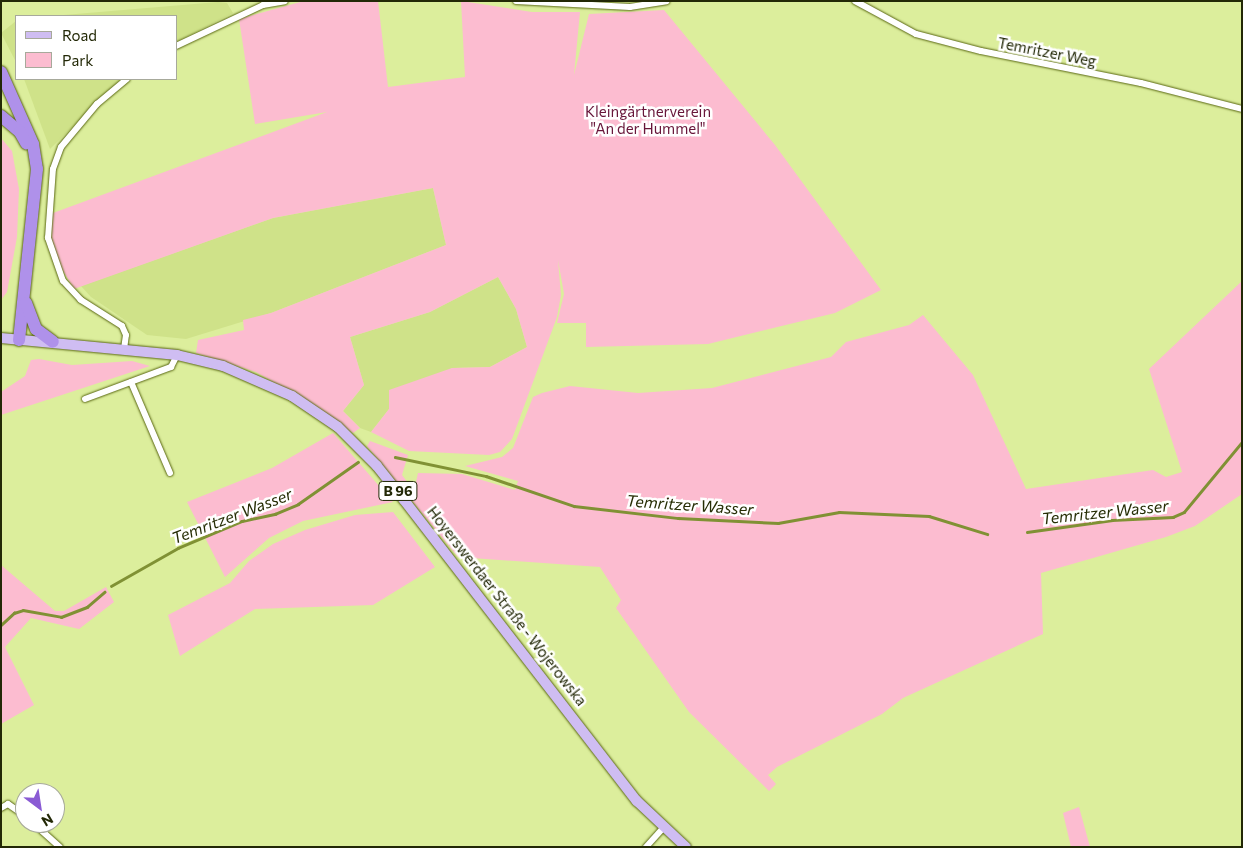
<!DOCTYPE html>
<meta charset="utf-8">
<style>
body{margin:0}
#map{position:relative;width:1243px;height:848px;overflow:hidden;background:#dcee9c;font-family:Commissioner,sans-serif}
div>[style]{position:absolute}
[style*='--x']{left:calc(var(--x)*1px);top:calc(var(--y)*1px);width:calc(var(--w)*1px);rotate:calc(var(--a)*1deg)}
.built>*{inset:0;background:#cfe289}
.green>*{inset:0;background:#fcbcd0}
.stream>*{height:2.5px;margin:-1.25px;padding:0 1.25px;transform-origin:1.25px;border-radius:1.25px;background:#809134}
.roads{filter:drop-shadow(0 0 1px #596712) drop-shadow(0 0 1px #596712)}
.minor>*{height:6px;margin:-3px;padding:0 3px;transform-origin:3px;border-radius:3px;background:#fff}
.primary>*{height:10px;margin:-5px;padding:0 5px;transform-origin:5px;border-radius:5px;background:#cfbdf2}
.motorway>*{height:12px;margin:-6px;padding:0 6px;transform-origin:6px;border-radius:6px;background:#af91ea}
span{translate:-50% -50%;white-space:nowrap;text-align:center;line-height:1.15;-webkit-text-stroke:5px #fff;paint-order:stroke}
.shield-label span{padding:1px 4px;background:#fff;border:1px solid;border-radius:4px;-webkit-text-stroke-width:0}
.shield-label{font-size:14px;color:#222806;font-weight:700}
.street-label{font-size:15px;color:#222806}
.park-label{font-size:15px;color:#68163a}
.water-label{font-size:16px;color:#262d05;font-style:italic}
.frame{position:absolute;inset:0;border:2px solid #222806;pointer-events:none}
.legend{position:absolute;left:15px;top:15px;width:162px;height:65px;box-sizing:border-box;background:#fff;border:1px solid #a7a99b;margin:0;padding:6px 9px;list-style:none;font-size:15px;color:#222806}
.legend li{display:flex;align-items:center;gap:10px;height:25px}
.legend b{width:25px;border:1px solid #a7a99b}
.north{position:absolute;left:15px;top:783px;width:50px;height:50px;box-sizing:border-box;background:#fff;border:1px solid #a7a99b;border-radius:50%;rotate:149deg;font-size:14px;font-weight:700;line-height:20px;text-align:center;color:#222806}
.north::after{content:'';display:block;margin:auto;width:18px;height:22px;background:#8a5bd4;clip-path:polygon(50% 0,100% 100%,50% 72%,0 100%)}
</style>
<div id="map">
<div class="built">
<i style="clip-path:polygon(218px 2px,227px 3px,233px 13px,176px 42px,176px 16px,52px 16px)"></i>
<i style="clip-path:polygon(16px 21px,16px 62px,1px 33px)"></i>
<i style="clip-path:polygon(24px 79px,121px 79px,50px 149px)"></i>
<i style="clip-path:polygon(433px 188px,446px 245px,271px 313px,186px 339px,147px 335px,91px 297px,81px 286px,273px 218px)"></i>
<i style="clip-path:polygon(498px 277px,516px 309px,527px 347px,490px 367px,452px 368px,389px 409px,371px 432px,360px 428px,343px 411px,364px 385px,350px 337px,430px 312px)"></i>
</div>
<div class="green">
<i style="clip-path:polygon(304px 1px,378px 1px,388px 87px,465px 77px,461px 1px,532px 12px,580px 12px,574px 75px,589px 14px,664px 10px,775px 145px,881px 290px,835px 313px,708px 344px,586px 347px,586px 323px,557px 323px,564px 294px,558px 260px,561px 295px,557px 317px,512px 439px,500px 452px,489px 455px,409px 451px,371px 432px,389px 409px,389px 390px,452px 368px,490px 367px,527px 347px,516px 309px,498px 277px,430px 312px,350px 337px,364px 385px,343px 411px,360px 428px,353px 433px,314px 405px,256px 372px,196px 353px,198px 340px,244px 330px,243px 320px,271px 313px,446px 245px,433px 188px,273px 218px,74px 289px,54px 256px,51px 240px,53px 213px,327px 112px,255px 124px,239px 19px)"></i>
<i style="clip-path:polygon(1px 138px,12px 151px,19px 189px,17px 237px,7px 292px,1px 300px)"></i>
<i style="clip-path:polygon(1242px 281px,1242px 494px,1195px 526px,1166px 537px,1041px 573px,1043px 634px,903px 698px,882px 714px,777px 767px,768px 775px,776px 784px,769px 791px,689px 712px,616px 608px,621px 600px,600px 567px,458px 557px,367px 446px,370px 441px,408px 455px,402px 475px,414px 491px,418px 473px,462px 474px,515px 490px,518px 481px,465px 466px,502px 457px,513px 448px,533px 397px,542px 393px,570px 386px,638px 393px,712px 388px,831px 357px,846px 342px,909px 325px,923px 315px,973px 375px,1026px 489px,1153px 470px,1166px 477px,1182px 472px,1149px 369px)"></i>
<i style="clip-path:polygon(39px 359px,72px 365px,132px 361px,150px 366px,1px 415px,1px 392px,25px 376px,31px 360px)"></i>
<i style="clip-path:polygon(333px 433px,393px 502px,303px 521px,269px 538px,225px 577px,187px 502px,272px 468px)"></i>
<i style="clip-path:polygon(393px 512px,435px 567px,373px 605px,255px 609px,180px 656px,168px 615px,230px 583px,249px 561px,273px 544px,305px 530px,355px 515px)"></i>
<i style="clip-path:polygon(1px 565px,55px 611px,64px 611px,106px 587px,114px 602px,79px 629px,31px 618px,5px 647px,34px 705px,1px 724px)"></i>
<i style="clip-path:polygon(1079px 807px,1090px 847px,1071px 847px,1063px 813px)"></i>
</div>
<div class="stream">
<i style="--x:395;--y:457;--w:93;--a:11.8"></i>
<i style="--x:486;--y:476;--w:93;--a:18.8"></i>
<i style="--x:574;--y:506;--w:105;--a:6.6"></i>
<i style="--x:678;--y:518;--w:100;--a:2.9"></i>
<i style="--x:778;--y:523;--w:62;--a:-10.2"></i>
<i style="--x:839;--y:512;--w:90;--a:2.5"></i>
<i style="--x:929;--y:516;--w:61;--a:17.2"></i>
<i style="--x:1027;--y:532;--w:86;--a:-8"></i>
<i style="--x:1112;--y:520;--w:61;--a:-2.8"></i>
<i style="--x:1173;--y:517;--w:12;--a:-24"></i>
<i style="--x:1184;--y:512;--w:91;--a:-50.4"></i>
<i style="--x:111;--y:586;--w:77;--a:-29.6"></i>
<i style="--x:178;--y:548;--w:69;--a:-22.9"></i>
<i style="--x:242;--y:521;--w:34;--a:-12"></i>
<i style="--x:275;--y:514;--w:25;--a:-23"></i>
<i style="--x:298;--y:504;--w:73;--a:-35"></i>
<i style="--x:1;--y:625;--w:18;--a:-43"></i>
<i style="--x:14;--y:613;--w:9;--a:-18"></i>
<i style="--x:23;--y:610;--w:39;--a:10"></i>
<i style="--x:61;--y:617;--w:28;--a:-21"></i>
<i style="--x:87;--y:607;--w:23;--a:-41"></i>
</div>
<div class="roads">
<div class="minor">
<i style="--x:516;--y:1;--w:114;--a:3"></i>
<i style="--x:630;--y:7;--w:37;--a:-9"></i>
<i style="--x:855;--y:1;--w:69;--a:28.4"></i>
<i style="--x:916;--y:34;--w:67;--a:14.7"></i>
<i style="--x:981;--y:51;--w:163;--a:11.3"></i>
<i style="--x:1141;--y:83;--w:104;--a:14.4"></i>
<i style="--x:176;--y:46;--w:96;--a:-25.2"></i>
<i style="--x:263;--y:5;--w:22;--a:-10"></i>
<i style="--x:124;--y:349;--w:14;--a:-82"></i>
<i style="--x:126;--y:335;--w:10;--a:-114"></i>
<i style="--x:122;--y:326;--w:49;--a:-147.6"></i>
<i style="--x:81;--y:300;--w:26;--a:-133"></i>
<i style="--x:63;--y:281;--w:46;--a:-109.2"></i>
<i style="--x:48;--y:238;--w:69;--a:-85.9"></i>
<i style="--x:53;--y:169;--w:23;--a:-70"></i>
<i style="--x:61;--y:147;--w:56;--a:-50.1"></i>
<i style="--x:97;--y:104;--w:39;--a:-40"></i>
<i style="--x:131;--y:382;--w:99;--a:66.8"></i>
<i style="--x:85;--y:399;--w:92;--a:-20.4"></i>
<i style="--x:171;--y:367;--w:13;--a:-63"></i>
<i style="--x:1;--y:808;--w:8;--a:-30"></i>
<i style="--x:8;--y:804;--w:21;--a:35"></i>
<i style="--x:33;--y:823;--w:36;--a:42"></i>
<i style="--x:646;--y:847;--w:27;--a:-48"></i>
</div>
<div class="primary">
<i style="--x:1;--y:338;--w:177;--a:5.5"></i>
<i style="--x:177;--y:355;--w:47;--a:13.4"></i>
<i style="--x:223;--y:366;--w:75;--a:23.5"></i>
<i style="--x:292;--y:396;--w:55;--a:34"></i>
<i style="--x:338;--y:427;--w:55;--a:45"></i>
<i style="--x:377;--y:466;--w:43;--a:51.5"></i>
<i style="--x:404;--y:500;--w:381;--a:52.3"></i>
<i style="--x:637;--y:801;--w:67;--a:43.2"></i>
</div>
<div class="motorway">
<i style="--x:1;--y:72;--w:79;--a:66"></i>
<i style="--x:33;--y:144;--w:25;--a:81"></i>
<i style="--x:37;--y:169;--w:172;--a:96"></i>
<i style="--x:1;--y:116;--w:25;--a:40"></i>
<i style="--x:20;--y:132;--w:13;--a:61"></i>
<i style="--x:26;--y:303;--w:28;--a:69"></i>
<i style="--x:36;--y:329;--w:21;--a:37"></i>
</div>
</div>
<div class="shield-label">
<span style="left:398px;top:491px">B 96</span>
</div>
<div class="street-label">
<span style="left:1047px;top:52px;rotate:11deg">Temritzer Weg</span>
<span style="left:507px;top:606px;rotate:52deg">Hoyerswerdaer Straße - Wojerowska</span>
</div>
<div class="park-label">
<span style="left:648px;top:120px">Kleingärtnerverein<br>"An der Hummel"</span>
</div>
<div class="water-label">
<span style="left:690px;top:505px;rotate:4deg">Temritzer Wasser</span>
<span style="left:1105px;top:512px;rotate:-6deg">Temritzer Wasser</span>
<span style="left:232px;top:516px;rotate:-21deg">Temritzer Wasser</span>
</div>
<div class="frame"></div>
<ul class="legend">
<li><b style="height:6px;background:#cfbdf2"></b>Road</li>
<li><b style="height:14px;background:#fcbcd0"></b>Park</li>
</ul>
<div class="north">N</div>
</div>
